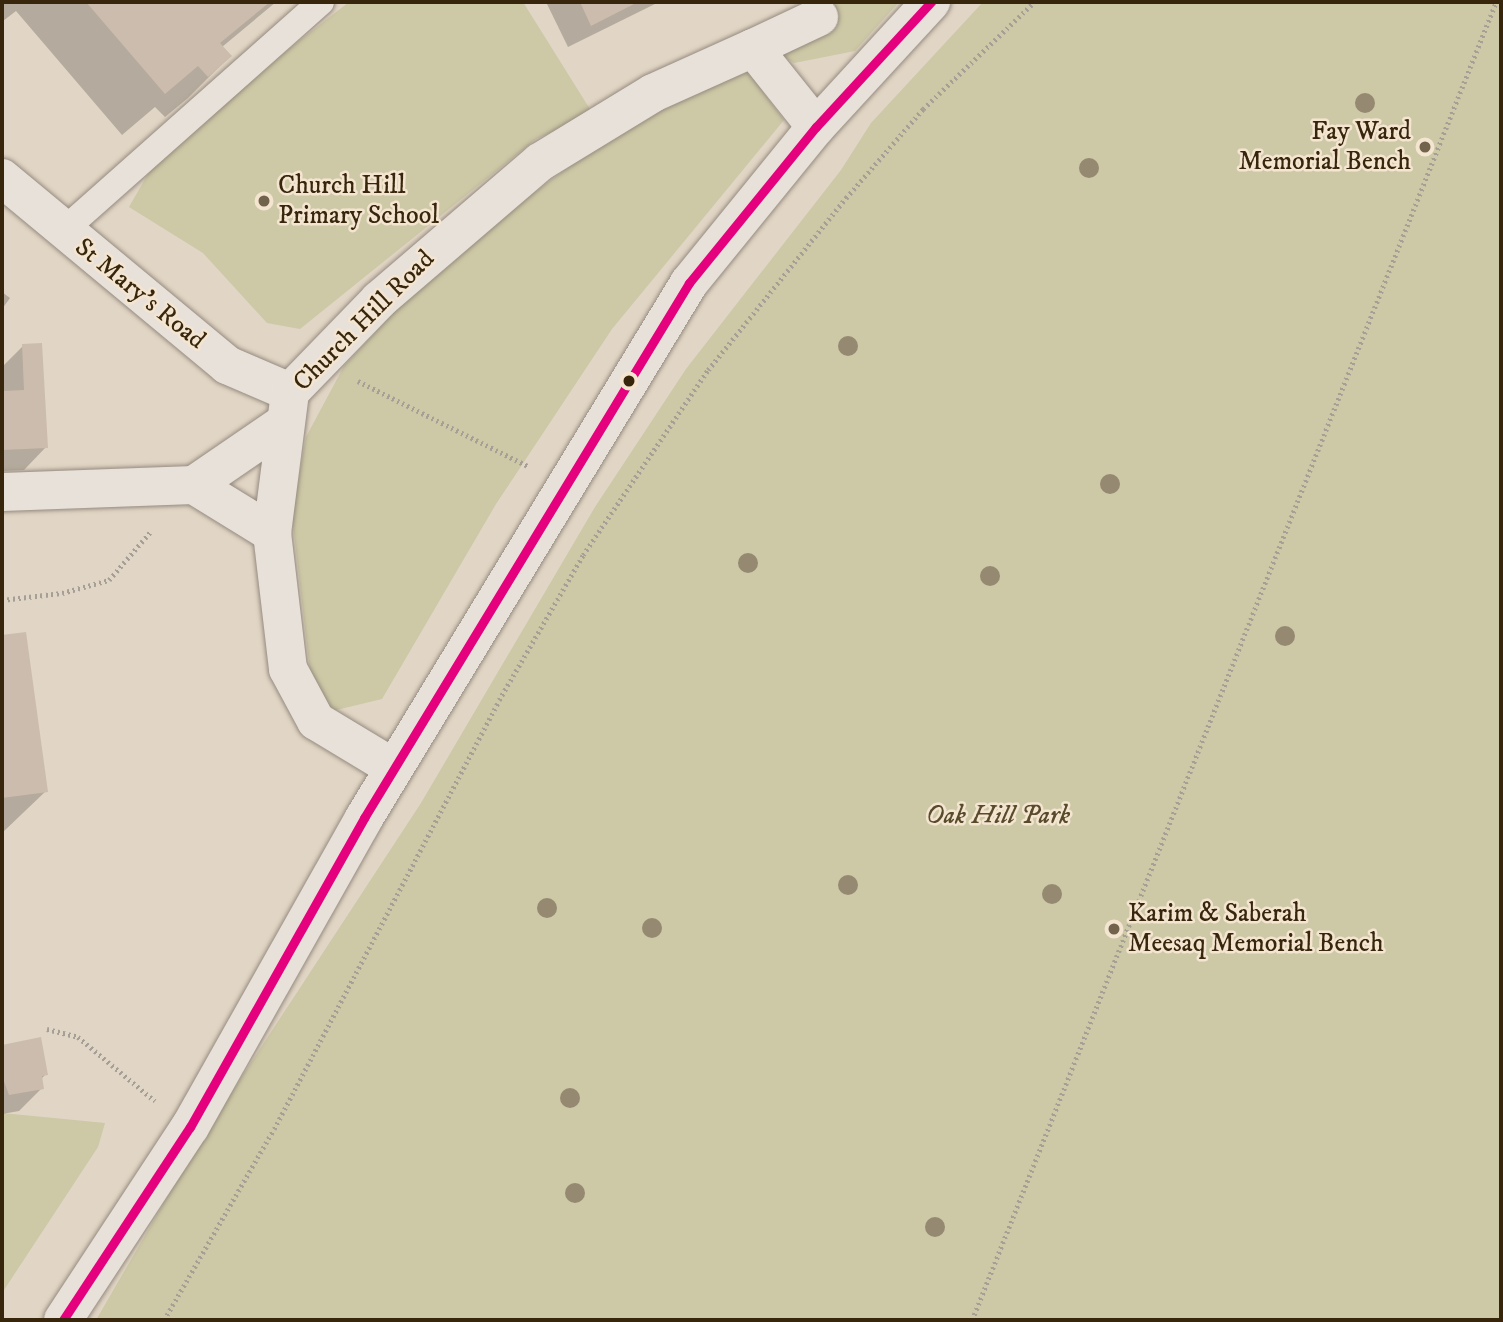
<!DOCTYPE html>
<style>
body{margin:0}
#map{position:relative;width:1503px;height:1322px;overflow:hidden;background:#e1d5c5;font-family:"IM FELL DW Pica",serif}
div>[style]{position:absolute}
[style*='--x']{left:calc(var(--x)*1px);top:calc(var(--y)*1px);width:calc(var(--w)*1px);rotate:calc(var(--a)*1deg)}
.green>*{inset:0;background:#cdc8a6}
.shadow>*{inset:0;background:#0003}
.building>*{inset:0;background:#ccbcad}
.path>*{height:4.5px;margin-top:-2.25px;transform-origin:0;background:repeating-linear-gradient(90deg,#a69f96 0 2px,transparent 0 5.5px)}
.roads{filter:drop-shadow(0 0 2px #958b7f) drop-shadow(0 0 2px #958b7f)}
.lane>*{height:26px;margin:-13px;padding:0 13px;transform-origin:13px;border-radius:13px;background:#e8e1d9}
.street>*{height:38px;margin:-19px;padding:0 19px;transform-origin:19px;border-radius:19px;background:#e8e1d9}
.secondary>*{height:38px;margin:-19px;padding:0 19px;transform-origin:19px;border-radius:19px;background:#e8e1d9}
.bus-1>*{height:9px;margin:-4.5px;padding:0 4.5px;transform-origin:4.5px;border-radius:4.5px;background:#e5007d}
.trees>*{width:20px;height:20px;margin:-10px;border-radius:50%;background:#968971}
.dots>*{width:19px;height:19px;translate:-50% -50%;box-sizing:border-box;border:4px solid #f4e5d1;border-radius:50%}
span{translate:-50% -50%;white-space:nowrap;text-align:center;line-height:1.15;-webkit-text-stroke:5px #f4e5d1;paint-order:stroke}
.poi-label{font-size:26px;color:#37250c}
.right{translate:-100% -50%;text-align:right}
.left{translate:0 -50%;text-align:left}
.street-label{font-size:26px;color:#37250c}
.park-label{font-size:26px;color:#584b2c;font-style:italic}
.frame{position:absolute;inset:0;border:4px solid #37250c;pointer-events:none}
</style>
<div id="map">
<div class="green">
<i style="clip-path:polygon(349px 2px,523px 2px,593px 114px,536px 139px,300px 329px,267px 323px,203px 253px,129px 207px,164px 146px)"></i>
<i style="clip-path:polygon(822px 2px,899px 2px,855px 51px,794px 63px,780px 54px)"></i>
<i style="clip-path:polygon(983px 2px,1501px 2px,1501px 1320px,96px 1320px,201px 1139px,421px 803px,595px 507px,686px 369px,841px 170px,871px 123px)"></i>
<i style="clip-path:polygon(746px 69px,784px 120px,612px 329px,496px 504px,382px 699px,332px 711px,312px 688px,292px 516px,306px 437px,344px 366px,400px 306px,490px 225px,600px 144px,677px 98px)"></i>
<i style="clip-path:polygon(2px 1113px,105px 1123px,98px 1147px,2px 1293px)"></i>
</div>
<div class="shadow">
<i style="clip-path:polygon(2px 2px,276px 2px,222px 47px,230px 56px,188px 98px,165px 117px,155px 107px,122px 135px,16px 11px,3px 21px)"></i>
<i style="clip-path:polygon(546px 2px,659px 2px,568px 47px)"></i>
<i style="clip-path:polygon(2px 292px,10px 298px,2px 309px)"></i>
<i style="clip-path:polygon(23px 346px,46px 447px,24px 470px,2px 471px,2px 367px)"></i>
<i style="clip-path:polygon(24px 634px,46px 791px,2px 833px,2px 637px)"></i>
<i style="clip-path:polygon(39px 1039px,46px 1074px,41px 1079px,42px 1088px,19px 1111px,2px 1114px,2px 1047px)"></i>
</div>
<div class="building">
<i style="clip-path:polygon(86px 2px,270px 2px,220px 43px,232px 56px,208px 77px,198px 66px,165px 94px)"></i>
<i style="clip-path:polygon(580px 2px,638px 2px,591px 26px)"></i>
<i style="clip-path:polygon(42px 343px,48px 448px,2px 450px,2px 391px,24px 390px,22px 344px)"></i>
<i style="clip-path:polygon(26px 632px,48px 792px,2px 798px,2px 635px)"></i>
<i style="clip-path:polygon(41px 1037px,48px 1075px,42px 1076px,44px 1089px,9px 1095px,2px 1076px,2px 1045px)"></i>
</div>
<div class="path">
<i style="--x:358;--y:381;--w:190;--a:26.6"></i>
<i style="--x:2;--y:600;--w:60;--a:-6.7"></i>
<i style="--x:62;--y:593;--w:49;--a:-15.5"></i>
<i style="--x:109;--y:580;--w:65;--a:-49.4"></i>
<i style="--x:47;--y:1029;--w:32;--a:14"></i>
<i style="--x:78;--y:1037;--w:100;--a:39.7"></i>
<i style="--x:164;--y:1320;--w:220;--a:-60.1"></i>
<i style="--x:274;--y:1129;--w:484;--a:-62.3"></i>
<i style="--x:499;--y:700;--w:168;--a:-59.9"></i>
<i style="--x:583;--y:555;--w:223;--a:-56"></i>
<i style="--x:708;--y:370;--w:221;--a:-51.3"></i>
<i style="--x:846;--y:198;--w:118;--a:-49.1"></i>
<i style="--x:923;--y:109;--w:154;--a:-43.9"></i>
<i style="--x:972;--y:1320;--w:1418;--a:-68.32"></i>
</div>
<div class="roads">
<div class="lane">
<i style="--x:63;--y:231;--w:345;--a:-41.6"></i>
</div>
<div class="street">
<i style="--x:753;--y:48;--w:73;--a:-25.2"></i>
<i style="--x:2;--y:178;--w:293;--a:39.7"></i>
<i style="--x:227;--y:365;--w:69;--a:23.2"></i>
<i style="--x:194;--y:485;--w:108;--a:-34.4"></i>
<i style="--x:2;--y:492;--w:192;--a:-2.1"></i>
<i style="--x:194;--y:485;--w:92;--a:31.6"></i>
<i style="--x:394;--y:768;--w:91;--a:-148.9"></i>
<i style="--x:316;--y:721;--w:59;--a:-118.3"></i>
<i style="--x:288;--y:669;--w:137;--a:-96.7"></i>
<i style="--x:272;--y:533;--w:142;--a:-82.7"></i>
<i style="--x:290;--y:392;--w:128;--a:-45.9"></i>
<i style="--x:379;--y:300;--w:212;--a:-40.6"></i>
<i style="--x:540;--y:162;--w:132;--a:-31.4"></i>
<i style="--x:653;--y:93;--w:110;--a:-24.2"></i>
<i style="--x:753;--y:48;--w:101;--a:51.4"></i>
</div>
<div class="secondary">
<i style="--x:63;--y:1320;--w:231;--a:-56.7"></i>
<i style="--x:190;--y:1127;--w:355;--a:-60.6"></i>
<i style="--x:364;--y:818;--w:626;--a:-58.72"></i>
<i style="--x:689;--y:283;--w:201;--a:-50.9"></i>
<i style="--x:816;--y:127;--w:170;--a:-47.4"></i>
</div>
</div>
<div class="bus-1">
<i style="--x:63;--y:1320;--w:231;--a:-56.7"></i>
<i style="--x:190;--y:1127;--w:355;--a:-60.6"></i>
<i style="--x:364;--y:818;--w:626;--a:-58.72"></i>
<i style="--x:689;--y:283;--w:201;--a:-50.9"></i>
<i style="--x:816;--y:127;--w:170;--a:-47.4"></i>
</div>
<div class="trees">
<i style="left:1365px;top:103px"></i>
<i style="left:1089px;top:168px"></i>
<i style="left:848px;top:346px"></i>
<i style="left:1110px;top:484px"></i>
<i style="left:748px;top:563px"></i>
<i style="left:990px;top:576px"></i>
<i style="left:1285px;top:636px"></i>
<i style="left:848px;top:885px"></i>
<i style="left:1052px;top:894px"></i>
<i style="left:547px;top:908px"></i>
<i style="left:652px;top:928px"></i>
<i style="left:570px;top:1098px"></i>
<i style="left:575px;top:1193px"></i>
<i style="left:935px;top:1227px"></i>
</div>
<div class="dots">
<i style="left:1425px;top:147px;background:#72634d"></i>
<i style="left:264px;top:201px;background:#72634d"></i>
<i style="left:629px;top:381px;background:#37250c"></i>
<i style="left:1114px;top:929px;background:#72634d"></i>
</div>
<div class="poi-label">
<span class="right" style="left:1411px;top:147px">Fay Ward<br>Memorial Bench</span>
<span class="left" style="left:278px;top:201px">Church Hill<br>Primary School</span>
<span class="left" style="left:1128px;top:929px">Karim &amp; Saberah<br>Meesaq Memorial Bench</span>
</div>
<div class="street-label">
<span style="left:140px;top:294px;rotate:39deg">St Mary's Road</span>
<span style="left:364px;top:321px;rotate:-45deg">Church Hill Road</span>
</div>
<div class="park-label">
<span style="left:998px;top:816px">Oak Hill Park</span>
</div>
<div class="frame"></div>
</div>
